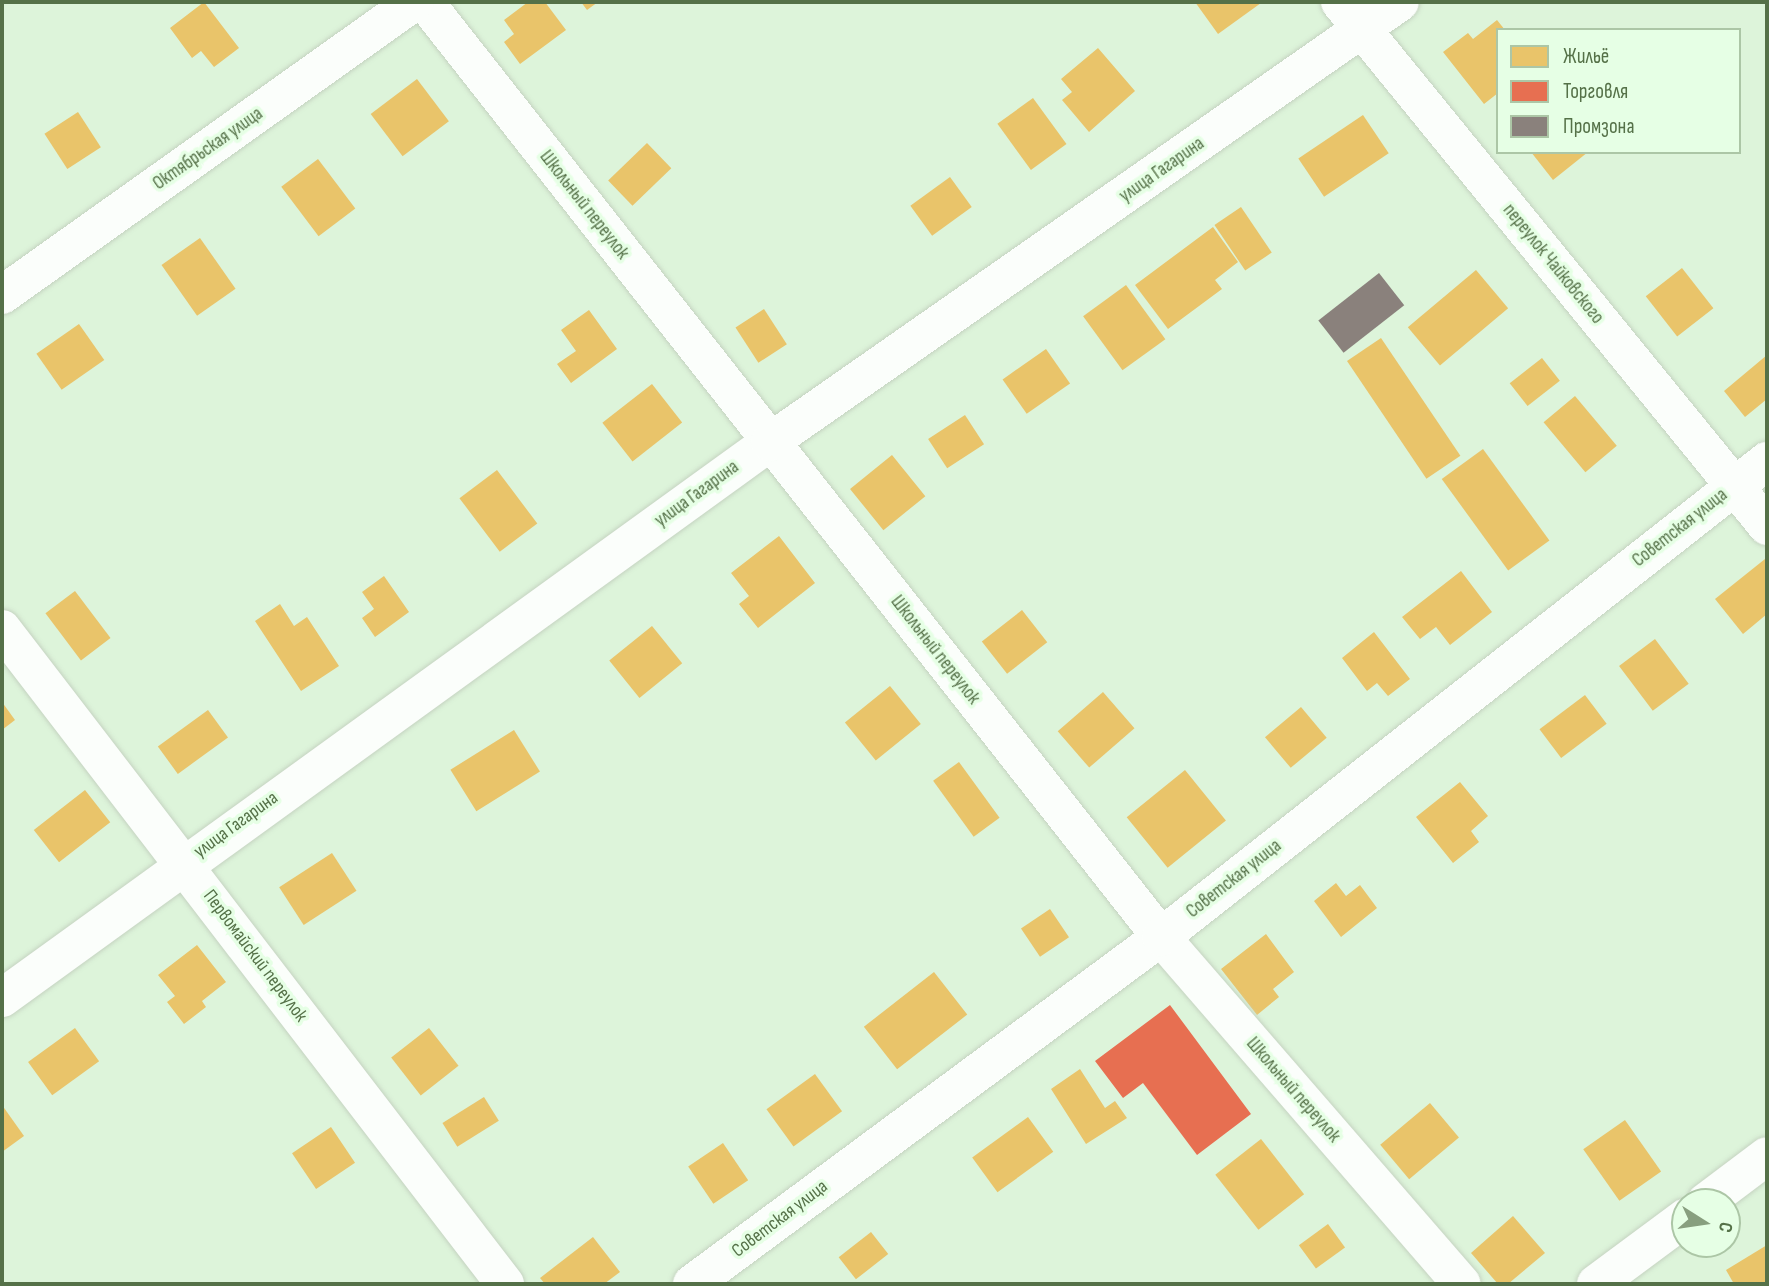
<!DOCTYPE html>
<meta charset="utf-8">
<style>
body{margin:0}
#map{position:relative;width:1769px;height:1286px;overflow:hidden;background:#e7f5e5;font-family:"Sofia Sans Condensed",sans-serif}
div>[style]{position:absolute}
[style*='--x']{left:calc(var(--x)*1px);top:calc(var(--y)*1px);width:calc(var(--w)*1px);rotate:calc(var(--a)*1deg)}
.residential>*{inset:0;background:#ddf4da}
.homes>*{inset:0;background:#e9c46a;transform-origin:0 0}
.shops>*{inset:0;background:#e76f51}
.industry>*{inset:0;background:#8a817c;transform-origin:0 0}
.roads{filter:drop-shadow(0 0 2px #c5d3c1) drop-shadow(0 0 2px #c5d3c1)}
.minor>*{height:38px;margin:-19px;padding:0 19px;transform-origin:19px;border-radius:19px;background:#fbfefb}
span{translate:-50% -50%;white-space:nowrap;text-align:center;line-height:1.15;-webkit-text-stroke:7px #e6ffe5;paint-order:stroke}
.street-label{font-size:19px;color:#557148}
.frame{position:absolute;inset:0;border:4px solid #557148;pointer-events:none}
.legend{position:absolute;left:1496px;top:28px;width:245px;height:126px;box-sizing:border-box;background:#e6ffe5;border:2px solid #acc6a6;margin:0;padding:9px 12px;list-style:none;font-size:21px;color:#557148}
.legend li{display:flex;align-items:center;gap:14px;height:35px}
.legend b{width:35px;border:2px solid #acc6a6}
.north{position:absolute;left:1671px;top:1188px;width:70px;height:70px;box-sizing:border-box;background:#e6ffe5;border:2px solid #acc6a6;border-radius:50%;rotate:102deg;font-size:19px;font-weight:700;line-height:28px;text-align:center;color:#557148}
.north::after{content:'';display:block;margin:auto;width:24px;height:32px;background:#889f7f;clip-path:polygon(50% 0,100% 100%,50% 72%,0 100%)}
</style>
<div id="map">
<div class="residential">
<i style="clip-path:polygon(evenodd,2px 2px,1767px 2px,1767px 1284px,2px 1284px,2px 2px,1498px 30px,1739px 30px,1739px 152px,1498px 152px,1498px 30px,2px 2px,1685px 1202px,1727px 1202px,1727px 1244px,1685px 1244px,1685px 1202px)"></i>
</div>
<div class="homes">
<i style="clip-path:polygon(204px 2px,239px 48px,214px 67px,201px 51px,192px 58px,170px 28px)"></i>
<i style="clip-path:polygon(528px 2px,545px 2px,566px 30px,520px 64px,504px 42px,514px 34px,504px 20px)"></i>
<i style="clip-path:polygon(581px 2px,598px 2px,587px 10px)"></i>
<i style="clip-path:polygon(1195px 2px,1260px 2px,1261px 3px,1218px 34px)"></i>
<i style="clip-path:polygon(1497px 20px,1505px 30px,1498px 30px,1498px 93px,1484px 104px,1443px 52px,1468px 33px,1473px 39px)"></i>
<i style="clip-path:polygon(1098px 48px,1135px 91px,1089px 132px,1062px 100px,1072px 92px,1061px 79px)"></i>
<i style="left:417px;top:79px;width:53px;height:58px;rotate:53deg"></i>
<i style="left:1033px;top:98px;width:57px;height:44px;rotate:54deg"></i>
<i style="left:78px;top:112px;width:42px;height:40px;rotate:57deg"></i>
<i style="left:1363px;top:115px;width:46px;height:78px;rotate:56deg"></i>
<i style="left:647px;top:143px;width:35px;height:54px;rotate:46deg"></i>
<i style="clip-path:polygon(1531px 152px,1588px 152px,1553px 180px)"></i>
<i style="left:318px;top:159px;width:62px;height:46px;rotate:53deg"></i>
<i style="left:950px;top:177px;width:37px;height:49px;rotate:54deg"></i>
<i style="left:1241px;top:207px;width:55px;height:32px;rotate:56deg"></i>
<i style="clip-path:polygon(1213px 227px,1238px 262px,1215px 280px,1222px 289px,1168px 329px,1135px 285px)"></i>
<i style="left:200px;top:238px;width:62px;height:47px;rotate:55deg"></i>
<i style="left:1682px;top:268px;width:51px;height:46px;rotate:52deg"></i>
<i style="left:1476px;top:270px;width:50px;height:89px;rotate:50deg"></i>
<i style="left:1126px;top:285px;width:67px;height:53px;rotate:54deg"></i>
<i style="left:764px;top:309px;width:42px;height:34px;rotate:57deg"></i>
<i style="clip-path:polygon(589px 310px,617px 349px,571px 383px,557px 364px,576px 351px,561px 330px)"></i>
<i style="left:79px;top:324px;width:44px;height:52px;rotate:55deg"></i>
<i style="left:1381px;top:338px;width:142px;height:41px;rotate:56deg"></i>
<i style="left:1046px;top:349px;width:42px;height:53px;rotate:55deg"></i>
<i style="clip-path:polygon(1767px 355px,1767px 399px,1745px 417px,1724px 391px)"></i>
<i style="left:1542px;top:358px;width:29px;height:41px;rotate:52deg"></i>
<i style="left:652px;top:384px;width:49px;height:63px;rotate:52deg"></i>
<i style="left:1575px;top:396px;width:65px;height:41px;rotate:50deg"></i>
<i style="left:965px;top:415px;width:35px;height:44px;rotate:57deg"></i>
<i style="left:1483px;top:449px;width:113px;height:51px;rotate:54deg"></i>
<i style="left:892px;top:455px;width:53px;height:54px;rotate:51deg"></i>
<i style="left:497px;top:470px;width:67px;height:47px;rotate:53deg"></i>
<i style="clip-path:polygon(779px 536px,815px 583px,758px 628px,739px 604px,749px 596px,731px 573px)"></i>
<i style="clip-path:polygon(1765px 559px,1767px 614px,1743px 634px,1715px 599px)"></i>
<i style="clip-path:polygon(1461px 571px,1492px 612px,1450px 645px,1436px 627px,1420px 639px,1402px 617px)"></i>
<i style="clip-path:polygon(384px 576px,409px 612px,375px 637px,362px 618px,374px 609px,362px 592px)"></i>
<i style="left:75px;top:591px;width:59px;height:37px;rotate:53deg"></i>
<i style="clip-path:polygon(280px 604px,294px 626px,307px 617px,339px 666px,301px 691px,255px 621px)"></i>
<i style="left:1022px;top:610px;width:41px;height:51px;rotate:52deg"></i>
<i style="left:652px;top:626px;width:48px;height:55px;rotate:51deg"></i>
<i style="clip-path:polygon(1374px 632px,1410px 679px,1388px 696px,1377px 683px,1367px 691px,1342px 658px)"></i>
<i style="left:1655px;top:639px;width:56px;height:45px;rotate:53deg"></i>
<i style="left:890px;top:686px;width:49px;height:58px;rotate:51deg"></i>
<i style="left:1103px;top:692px;width:48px;height:60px;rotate:49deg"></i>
<i style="left:1585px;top:695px;width:36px;height:57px;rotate:53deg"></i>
<i style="clip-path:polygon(2px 702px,15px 720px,2px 730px)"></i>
<i style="left:1301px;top:707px;width:40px;height:47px;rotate:50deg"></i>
<i style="left:208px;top:710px;width:34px;height:62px;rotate:54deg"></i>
<i style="left:514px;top:730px;width:49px;height:75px;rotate:58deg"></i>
<i style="left:959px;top:762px;width:69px;height:32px;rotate:54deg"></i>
<i style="left:1185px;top:770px;width:65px;height:75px;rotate:51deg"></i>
<i style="clip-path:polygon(1460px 782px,1488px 816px,1471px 831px,1479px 842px,1453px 863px,1416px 817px)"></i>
<i style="left:85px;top:790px;width:41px;height:65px;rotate:52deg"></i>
<i style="left:332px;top:853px;width:45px;height:63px;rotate:57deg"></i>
<i style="clip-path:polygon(1336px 883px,1346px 896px,1360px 885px,1377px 908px,1341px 937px,1314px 901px)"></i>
<i style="left:1050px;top:909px;width:34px;height:35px;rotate:56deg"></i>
<i style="clip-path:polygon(1266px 934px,1294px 972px,1273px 989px,1279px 997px,1257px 1015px,1221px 969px)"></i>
<i style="clip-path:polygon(197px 945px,226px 982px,202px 1001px,206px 1007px,184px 1024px,167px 1002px,175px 996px,158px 975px)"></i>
<i style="left:934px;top:972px;width:54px;height:89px;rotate:52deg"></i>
<i style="left:75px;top:1028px;width:41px;height:58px;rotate:54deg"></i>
<i style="left:429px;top:1028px;width:48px;height:48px;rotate:52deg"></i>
<i style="clip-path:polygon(1080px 1069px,1105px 1108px,1115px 1101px,1127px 1118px,1086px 1144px,1051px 1089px)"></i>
<i style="left:815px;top:1074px;width:46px;height:60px;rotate:54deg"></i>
<i style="left:484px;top:1097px;width:28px;height:49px;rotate:58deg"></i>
<i style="left:1430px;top:1103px;width:45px;height:65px;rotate:50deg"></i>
<i style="clip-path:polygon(2px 1105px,24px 1136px,2px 1152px)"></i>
<i style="left:1028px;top:1117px;width:43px;height:69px;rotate:54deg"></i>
<i style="left:1625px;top:1120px;width:63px;height:51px;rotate:55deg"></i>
<i style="left:331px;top:1127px;width:43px;height:47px;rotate:56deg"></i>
<i style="left:1261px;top:1139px;width:70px;height:58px;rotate:52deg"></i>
<i style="left:723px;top:1143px;width:45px;height:42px;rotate:56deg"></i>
<i style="clip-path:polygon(1513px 1216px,1545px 1253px,1508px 1284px,1498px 1284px,1471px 1253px)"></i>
<i style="left:1328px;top:1224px;width:29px;height:36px;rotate:54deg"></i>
<i style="left:871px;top:1232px;width:28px;height:41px;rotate:52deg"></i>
<i style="clip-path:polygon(593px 1237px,620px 1272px,604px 1284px,545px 1284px,540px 1278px)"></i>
<i style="clip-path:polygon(1767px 1245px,1767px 1284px,1734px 1284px,1726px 1270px)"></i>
</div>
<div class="shops">
<i style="clip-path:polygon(1170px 1005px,1251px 1114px,1197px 1155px,1143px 1083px,1123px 1098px,1095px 1061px)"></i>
</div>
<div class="industry">
<i style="left:1379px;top:273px;width:41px;height:77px;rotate:52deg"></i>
</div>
<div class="roads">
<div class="minor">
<i style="--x:425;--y:2;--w:1190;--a:51.79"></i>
<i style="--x:1161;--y:937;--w:459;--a:49.1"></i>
<i style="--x:1340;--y:2;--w:676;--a:50.82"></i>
<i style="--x:2;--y:295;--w:506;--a:-35.42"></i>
<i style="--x:2;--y:629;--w:826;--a:52.48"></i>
<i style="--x:2;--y:998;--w:948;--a:-35.9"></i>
<i style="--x:770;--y:442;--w:768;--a:-34.93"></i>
<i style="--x:1706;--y:1202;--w:76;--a:-37"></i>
<i style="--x:692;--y:1284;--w:583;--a:-36.5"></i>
<i style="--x:1161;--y:937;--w:771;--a:-38.15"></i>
<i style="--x:1596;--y:1284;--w:111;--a:-36.6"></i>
</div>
</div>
<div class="street-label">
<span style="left:208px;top:149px;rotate:-35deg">Октябрьская улица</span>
<span style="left:1162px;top:170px;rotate:-35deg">улица Гагарина</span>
<span style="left:584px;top:205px;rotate:52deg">Школьный переулок</span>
<span style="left:1553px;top:264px;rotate:51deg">переулок Чайковского</span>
<span style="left:697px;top:494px;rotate:-36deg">улица Гагарина</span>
<span style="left:1680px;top:528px;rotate:-38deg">Советская улица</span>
<span style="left:935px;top:650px;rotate:52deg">Школьный переулок</span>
<span style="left:236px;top:825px;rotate:-36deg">улица Гагарина</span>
<span style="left:1234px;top:879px;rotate:-38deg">Советская улица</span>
<span style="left:255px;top:956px;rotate:53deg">Первомайский переулок</span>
<span style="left:1293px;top:1090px;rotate:49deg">Школьный переулок</span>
<span style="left:780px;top:1219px;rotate:-37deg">Советская улица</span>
</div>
<div class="frame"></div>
<ul class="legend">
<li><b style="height:19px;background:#e9c46a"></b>Жильё</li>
<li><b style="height:19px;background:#e76f51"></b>Торговля</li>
<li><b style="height:19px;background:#8a817c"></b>Промзона</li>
</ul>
<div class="north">С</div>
</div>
